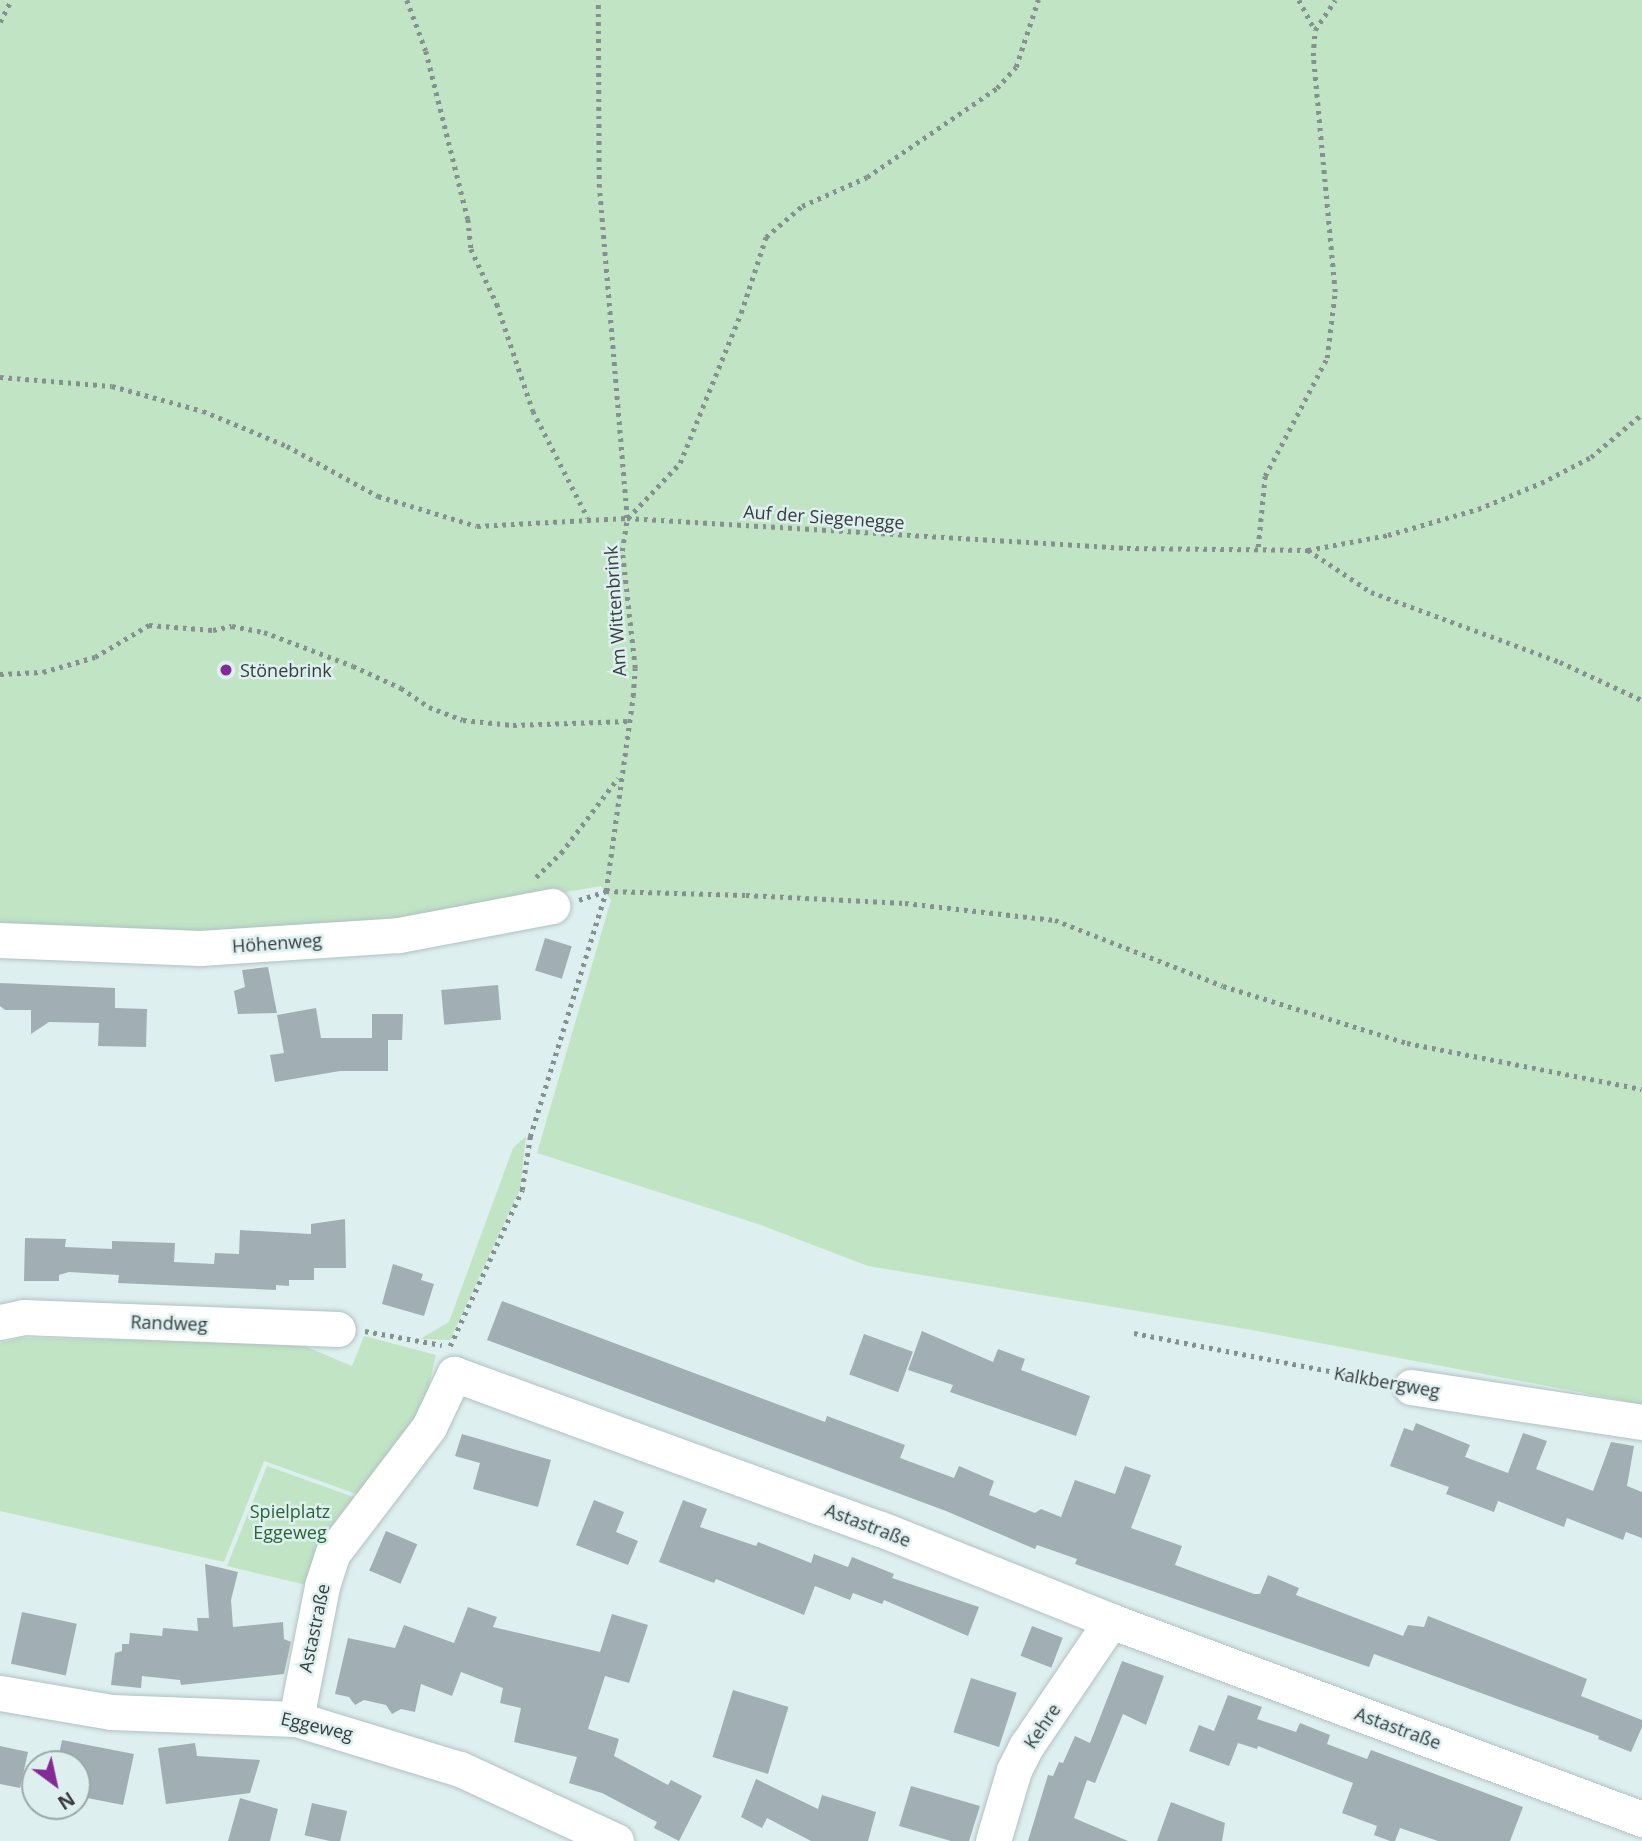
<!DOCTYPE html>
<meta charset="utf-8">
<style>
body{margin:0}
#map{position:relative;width:1642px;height:1841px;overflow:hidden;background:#deefef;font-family:"Open Sans",sans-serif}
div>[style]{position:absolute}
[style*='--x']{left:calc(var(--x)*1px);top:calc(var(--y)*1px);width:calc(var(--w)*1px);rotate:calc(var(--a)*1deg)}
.green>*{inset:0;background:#c0e4c4}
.building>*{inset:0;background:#a1afb4;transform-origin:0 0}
.path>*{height:4.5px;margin-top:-2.25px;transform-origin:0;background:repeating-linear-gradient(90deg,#859090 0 3.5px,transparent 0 8.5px)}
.roads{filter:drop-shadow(0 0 2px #b1c1c1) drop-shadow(0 0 2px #b1c1c1)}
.minor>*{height:35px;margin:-17.5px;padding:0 17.5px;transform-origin:17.5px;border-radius:17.5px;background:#fff}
.dots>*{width:19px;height:19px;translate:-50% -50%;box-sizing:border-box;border:4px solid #deefef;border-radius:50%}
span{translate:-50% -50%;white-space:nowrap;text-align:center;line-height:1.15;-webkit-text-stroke:5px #deefef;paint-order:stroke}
.street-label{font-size:18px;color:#383e3e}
.poi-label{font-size:18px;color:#383e3e}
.left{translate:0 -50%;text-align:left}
.park-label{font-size:18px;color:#2a6436}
.north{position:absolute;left:21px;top:1750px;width:70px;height:70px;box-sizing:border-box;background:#deefef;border:2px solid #9ca8a8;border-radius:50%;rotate:147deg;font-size:19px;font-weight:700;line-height:28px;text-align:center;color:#383e3e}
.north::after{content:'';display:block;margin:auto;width:24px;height:32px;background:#842a96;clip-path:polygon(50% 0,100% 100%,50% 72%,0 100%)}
</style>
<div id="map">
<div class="green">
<i style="clip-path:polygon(0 0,1642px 0,1642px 1404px,1252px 1330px,868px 1266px,761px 1225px,537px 1153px,611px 900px,601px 886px,402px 920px,195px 933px,0 925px)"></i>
<i style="clip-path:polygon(526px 1136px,520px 1189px,450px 1340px,420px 1339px,449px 1322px,513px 1148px)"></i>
<i style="clip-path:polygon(364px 1336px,436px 1355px,423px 1411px,365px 1497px,264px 1461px,224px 1562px,0 1511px,0 1343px,22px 1338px,297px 1343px,352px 1366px)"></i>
<i style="clip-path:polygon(267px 1466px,359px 1499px,306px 1585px,227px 1566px)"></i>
</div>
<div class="building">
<i style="left:545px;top:938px;width:28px;height:34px;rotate:17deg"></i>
<i style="clip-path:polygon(268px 967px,277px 1013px,238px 1014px,234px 991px,245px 987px,242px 970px)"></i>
<i style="clip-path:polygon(0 983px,115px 988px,115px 1008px,147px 1009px,146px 1047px,98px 1046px,99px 1023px,49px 1022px,31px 1034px,31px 1010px,5px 1010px,0 1006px)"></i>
<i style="left:498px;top:985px;width:35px;height:57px;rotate:85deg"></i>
<i style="clip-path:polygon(316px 1008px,321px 1038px,372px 1038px,372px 1014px,403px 1014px,402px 1040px,388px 1040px,388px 1071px,340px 1071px,275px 1082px,270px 1055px,284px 1053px,277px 1015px)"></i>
<i style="clip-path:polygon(345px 1219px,346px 1268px,314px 1268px,314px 1280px,289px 1280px,289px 1286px,276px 1285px,276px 1290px,118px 1283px,119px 1275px,69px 1272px,59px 1275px,59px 1281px,24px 1281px,25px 1238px,66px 1239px,65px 1247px,112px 1249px,112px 1241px,175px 1243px,174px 1262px,214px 1264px,215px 1253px,239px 1254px,240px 1230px,311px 1234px,311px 1224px)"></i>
<i style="clip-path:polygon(393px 1264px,423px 1274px,421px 1280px,434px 1284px,424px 1316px,382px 1304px)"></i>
<i style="clip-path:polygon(502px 1301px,825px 1422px,827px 1416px,905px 1445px,900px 1458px,954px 1478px,959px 1466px,994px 1481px,989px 1495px,1035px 1513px,1041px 1509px,1061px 1517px,1075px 1480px,1115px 1494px,1125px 1466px,1151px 1475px,1131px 1528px,1182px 1546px,1175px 1565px,1254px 1594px,1260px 1594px,1268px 1575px,1299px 1588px,1296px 1595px,1403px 1636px,1408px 1625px,1424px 1627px,1428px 1616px,1587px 1679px,1581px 1696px,1642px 1720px,1642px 1727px,1631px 1752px,1598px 1739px,1599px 1736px,1374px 1654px,1369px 1667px,1075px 1564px,1077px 1559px,1037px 1545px,1035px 1549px,946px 1511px,487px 1340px)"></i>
<i style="clip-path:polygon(922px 1331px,993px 1362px,998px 1349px,1025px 1359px,1021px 1370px,1090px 1396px,1076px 1436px,950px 1392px,953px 1385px,908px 1370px)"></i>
<i style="left:864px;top:1334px;width:52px;height:43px;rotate:20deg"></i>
<i style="clip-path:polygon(1416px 1423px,1470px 1445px,1465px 1457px,1508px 1473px,1523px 1433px,1547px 1441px,1536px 1469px,1593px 1491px,1611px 1442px,1634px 1446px,1627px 1486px,1642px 1492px,1642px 1538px,1626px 1532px,1623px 1540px,1567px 1518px,1564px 1527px,1498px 1501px,1494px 1512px,1446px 1494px,1449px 1487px,1390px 1466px,1404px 1428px,1413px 1431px)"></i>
<i style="clip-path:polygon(462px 1434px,551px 1460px,538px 1507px,473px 1489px,480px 1463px,455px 1456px)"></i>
<i style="clip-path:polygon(594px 1500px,624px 1512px,616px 1532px,638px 1541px,628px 1565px,576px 1545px)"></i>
<i style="clip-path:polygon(683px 1500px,707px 1509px,700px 1527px,756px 1546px,758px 1542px,811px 1563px,814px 1554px,848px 1567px,852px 1557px,894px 1574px,892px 1578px,979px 1607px,968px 1636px,884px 1600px,882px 1604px,853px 1593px,850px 1600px,815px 1586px,804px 1615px,716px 1579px,714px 1583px,659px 1562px)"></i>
<i style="left:386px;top:1531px;width:34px;height:43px;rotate:23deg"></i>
<i style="clip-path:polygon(205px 1564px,238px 1572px,231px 1600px,233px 1627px,283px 1622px,284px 1639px,291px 1642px,284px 1674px,181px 1685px,180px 1680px,142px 1676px,141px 1688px,111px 1685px,115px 1653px,122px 1651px,122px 1644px,129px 1644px,130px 1633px,162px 1636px,163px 1628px,198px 1631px,197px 1618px,209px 1618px)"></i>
<i style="clip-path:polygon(468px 1607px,497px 1617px,493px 1627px,600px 1652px,612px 1614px,648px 1625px,629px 1683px,605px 1676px,588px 1729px,619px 1739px,614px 1756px,668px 1785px,671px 1780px,702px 1796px,679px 1841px,654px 1828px,657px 1822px,602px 1793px,569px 1783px,577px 1757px,514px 1742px,521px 1708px,500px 1703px,503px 1688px,461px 1672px,452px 1696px,421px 1684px,415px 1712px,401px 1709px,392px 1714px,386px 1705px,364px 1700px,355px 1705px,349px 1697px,335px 1694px,348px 1638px,395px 1648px,404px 1625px,454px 1643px)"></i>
<i style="left:22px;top:1612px;width:56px;height:53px;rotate:12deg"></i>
<i style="left:1032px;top:1626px;width:33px;height:32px;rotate:21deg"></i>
<i style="clip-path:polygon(1122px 1661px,1164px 1676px,1146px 1725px,1123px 1714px,1095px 1783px,1087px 1780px,1074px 1818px,1128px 1841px,1028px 1841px,1048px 1775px,1053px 1776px,1059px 1762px,1063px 1763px,1075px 1736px,1090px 1743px)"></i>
<i style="left:971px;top:1678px;width:48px;height:57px;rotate:18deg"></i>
<i style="left:733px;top:1690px;width:58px;height:70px;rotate:17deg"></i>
<i style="clip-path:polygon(1228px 1695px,1262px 1707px,1257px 1719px,1296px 1732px,1300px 1723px,1330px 1735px,1327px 1744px,1367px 1759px,1371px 1750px,1523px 1807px,1510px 1841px,1438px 1841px,1400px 1828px,1395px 1841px,1390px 1841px,1374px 1835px,1377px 1826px,1342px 1813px,1353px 1783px,1258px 1746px,1257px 1749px,1238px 1743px,1229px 1766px,1189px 1751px,1199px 1725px,1214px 1731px)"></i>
<i style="clip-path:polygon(62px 1740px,134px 1754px,123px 1805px,77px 1796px,77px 1764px,57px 1764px)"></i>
<i style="clip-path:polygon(195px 1743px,197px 1756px,260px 1760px,250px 1793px,166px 1804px,158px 1748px)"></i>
<i style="clip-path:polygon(0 1746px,28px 1752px,20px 1788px,0 1784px)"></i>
<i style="clip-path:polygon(756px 1779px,818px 1809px,822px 1795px,876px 1812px,868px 1841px,811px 1841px,767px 1818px,762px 1828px,741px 1817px)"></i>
<i style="clip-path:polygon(911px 1786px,980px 1806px,969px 1841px,951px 1841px,899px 1826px)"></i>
<i style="clip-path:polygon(240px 1798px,278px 1809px,270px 1841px,228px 1841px)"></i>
<i style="clip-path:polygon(1171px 1802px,1225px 1823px,1222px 1841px,1157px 1841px)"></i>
<i style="left:312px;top:1803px;width:36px;height:33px;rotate:13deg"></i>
</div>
<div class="path">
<i style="--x:407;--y:0;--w:54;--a:69.6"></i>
<i style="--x:426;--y:51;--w:173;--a:76"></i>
<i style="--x:468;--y:219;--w:30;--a:84"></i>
<i style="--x:471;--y:249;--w:61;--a:64.7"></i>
<i style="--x:497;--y:304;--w:113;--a:71.4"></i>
<i style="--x:533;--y:411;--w:120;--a:62.8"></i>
<i style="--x:1299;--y:0;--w:34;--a:62"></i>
<i style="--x:0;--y:22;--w:25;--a:-63"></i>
<i style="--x:0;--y:377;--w:112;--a:4.6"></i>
<i style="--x:112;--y:386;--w:94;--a:15.4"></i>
<i style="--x:203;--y:411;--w:91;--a:22.6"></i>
<i style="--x:287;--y:446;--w:104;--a:28.8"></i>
<i style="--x:378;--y:496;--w:103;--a:16.9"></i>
<i style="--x:477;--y:526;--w:150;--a:-3.1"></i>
<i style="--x:627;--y:518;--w:501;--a:3.43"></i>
<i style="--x:1127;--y:548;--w:181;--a:0.6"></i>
<i style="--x:1308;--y:550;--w:81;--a:-10.6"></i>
<i style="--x:1388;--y:535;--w:94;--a:-16.1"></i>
<i style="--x:1478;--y:509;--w:68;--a:-22.4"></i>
<i style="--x:1541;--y:483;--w:56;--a:-27.5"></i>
<i style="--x:1591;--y:457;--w:67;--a:-40.1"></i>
<i style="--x:628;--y:518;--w:76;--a:-46.6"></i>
<i style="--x:680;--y:463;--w:162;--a:-67.9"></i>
<i style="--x:741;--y:313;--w:80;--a:-71.8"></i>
<i style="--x:766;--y:237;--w:48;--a:-40.7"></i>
<i style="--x:802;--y:206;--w:71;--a:-24"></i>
<i style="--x:867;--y:177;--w:158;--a:-34.4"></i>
<i style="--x:997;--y:88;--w:28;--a:-48"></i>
<i style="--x:1016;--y:67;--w:71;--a:-71.8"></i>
<i style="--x:1258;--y:547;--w:71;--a:-84.4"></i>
<i style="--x:1265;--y:476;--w:133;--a:-62.3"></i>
<i style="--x:1327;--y:358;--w:66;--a:-83.1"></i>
<i style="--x:1335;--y:292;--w:237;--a:-95.3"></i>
<i style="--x:1313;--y:56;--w:26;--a:-86"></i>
<i style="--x:1315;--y:30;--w:36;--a:-56"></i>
<i style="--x:1308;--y:550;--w:76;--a:33.7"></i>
<i style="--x:1371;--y:592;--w:202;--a:20.3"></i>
<i style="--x:1560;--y:662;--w:90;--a:24.9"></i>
<i style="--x:0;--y:674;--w:43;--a:-2.7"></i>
<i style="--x:43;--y:672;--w:54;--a:-16.1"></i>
<i style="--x:95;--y:657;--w:63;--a:-30.7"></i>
<i style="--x:149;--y:625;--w:64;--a:4.5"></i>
<i style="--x:213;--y:630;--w:19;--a:-12"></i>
<i style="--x:232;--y:626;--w:33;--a:11"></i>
<i style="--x:264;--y:632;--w:95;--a:20.9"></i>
<i style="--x:353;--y:666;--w:53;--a:24.6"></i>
<i style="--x:401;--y:688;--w:34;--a:34"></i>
<i style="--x:429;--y:707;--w:36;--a:21"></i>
<i style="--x:463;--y:720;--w:50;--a:5.7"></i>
<i style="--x:513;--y:725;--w:116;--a:-2"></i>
<i style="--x:536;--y:877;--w:35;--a:-44"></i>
<i style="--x:561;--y:853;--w:94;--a:-52.8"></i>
<i style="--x:579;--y:900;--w:28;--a:-18"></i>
<i style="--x:606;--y:891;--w:140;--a:1.6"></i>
<i style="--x:746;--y:895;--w:159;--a:2.9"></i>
<i style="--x:905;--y:903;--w:151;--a:6.5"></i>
<i style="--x:1055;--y:920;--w:180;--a:21.4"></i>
<i style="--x:1223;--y:986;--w:193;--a:17.2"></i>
<i style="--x:1407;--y:1043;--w:239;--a:11.1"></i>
<i style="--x:365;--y:1331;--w:78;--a:10.3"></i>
<i style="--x:1134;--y:1333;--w:253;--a:11"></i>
<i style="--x:450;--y:1346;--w:172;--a:-65.2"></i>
<i style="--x:522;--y:1190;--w:54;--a:-81.4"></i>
<i style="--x:530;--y:1137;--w:257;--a:-72.8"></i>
<i style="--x:606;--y:891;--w:197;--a:-82.1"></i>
<i style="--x:633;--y:696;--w:28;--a:-86"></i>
<i style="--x:635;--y:668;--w:118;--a:-96.3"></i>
<i style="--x:622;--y:551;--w:33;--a:-81"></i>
<i style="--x:627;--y:518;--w:332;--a:-94.8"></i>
<i style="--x:599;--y:187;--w:187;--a:-90.3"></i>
</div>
<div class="roads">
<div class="minor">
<i style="--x:0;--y:940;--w:200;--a:2.3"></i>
<i style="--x:200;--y:948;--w:199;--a:-3.7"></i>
<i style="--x:399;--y:935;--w:156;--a:-10.7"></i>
<i style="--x:0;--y:1322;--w:24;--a:-12"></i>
<i style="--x:23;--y:1317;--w:315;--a:2.2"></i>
<i style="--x:1411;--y:1387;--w:234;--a:8.6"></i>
<i style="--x:0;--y:1693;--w:113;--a:9.7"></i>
<i style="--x:111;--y:1712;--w:185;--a:2.2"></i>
<i style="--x:296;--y:1719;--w:171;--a:17"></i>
<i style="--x:460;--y:1769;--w:172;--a:24.8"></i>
<i style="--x:296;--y:1719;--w:136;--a:-78.9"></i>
<i style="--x:322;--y:1586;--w:35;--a:-72"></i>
<i style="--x:333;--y:1553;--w:158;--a:-52.7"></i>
<i style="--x:429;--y:1427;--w:59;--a:-64.7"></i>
<i style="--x:454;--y:1374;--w:454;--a:20"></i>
<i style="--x:881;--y:1529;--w:248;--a:21.8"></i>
<i style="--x:1111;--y:1621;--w:567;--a:20.45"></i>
<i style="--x:993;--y:1841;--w:74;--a:-73.5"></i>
<i style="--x:1014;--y:1770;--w:28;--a:-63"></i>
<i style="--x:1027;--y:1745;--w:150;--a:-55.9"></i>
</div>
</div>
<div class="dots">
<i style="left:226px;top:670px;background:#842a96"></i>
</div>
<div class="street-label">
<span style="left:824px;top:517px;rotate:4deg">Auf der Siegenegge</span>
<span style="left:615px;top:611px;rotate:-94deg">Am Wittenbrink</span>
<span style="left:277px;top:943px;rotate:-4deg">Höhenweg</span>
<span style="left:169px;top:1323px;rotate:2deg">Randweg</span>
<span style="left:1387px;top:1382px;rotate:10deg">Kalkbergweg</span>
<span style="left:868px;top:1525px;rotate:21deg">Astastraße</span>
<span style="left:314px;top:1628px;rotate:-78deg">Astastraße</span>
<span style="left:317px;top:1726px;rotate:13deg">Eggeweg</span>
<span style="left:1042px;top:1726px;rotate:-56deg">Kehre</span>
<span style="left:1398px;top:1728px;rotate:20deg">Astastraße</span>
</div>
<div class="poi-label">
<span class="left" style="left:240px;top:670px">Stönebrink</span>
</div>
<div class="park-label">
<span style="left:290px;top:1522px">Spielplatz<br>Eggeweg</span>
</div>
<div class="north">N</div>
</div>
